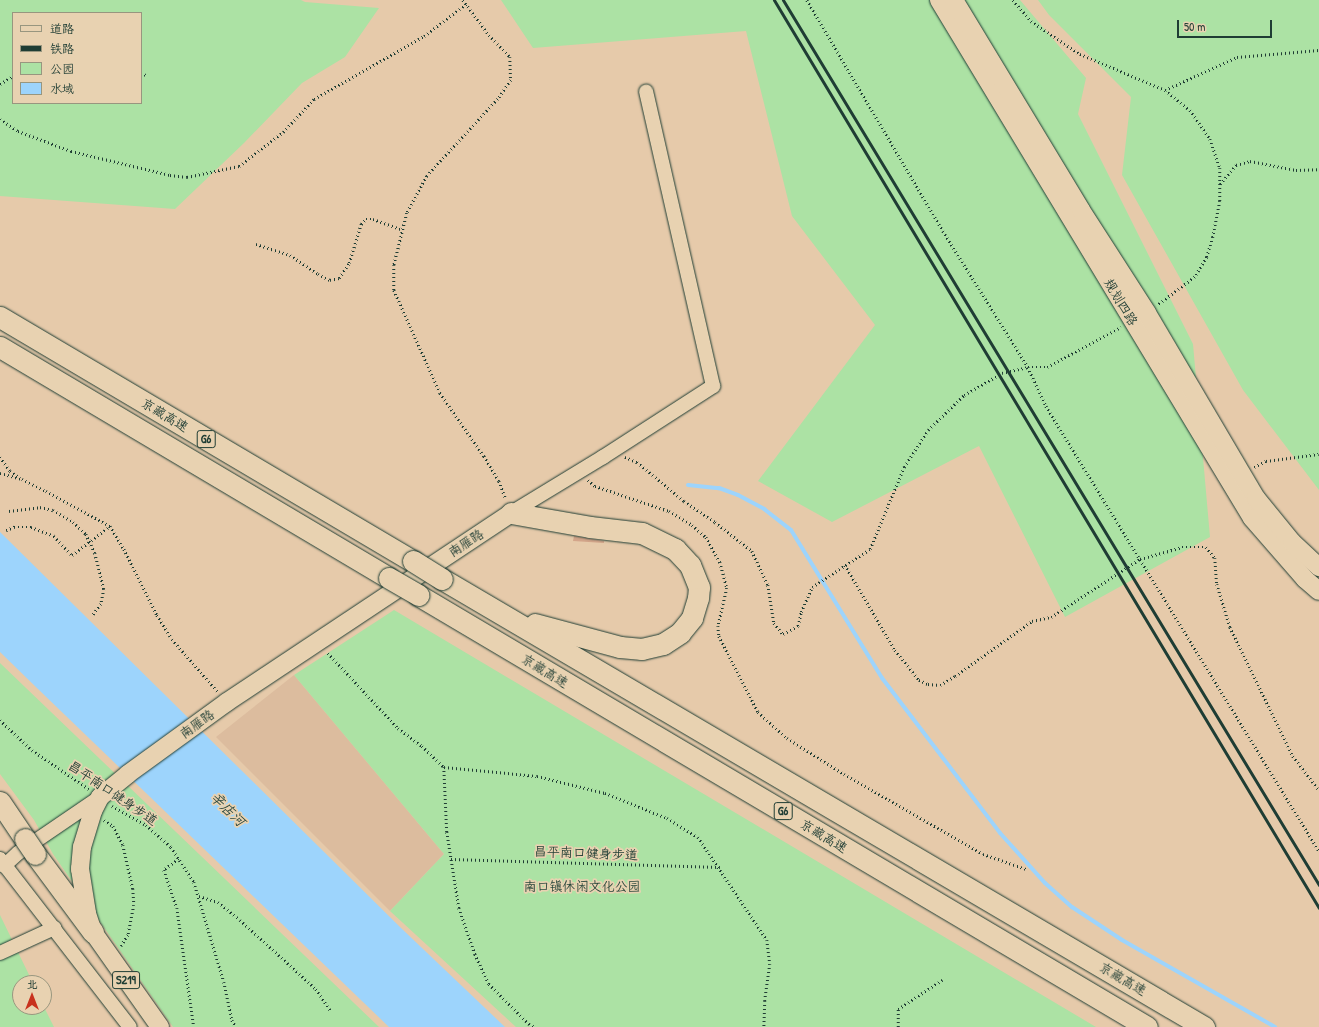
<!DOCTYPE html>
<meta charset="utf-8">
<style>
body{margin:0}
#map{position:relative;width:1319px;height:1027px;overflow:hidden;background:#e6caaa;font-family:"Patrick Hand","LXGW WenKai TC",sans-serif}
div>[style]{position:absolute}
[style*='--x']{left:calc(var(--x)*1px);top:calc(var(--y)*1px);width:calc(var(--w)*1px);rotate:calc(var(--a)*1deg)}
.built>*{inset:0;background:#dcbc9e}
.green>*{inset:0;background:#ace2a4}
.water>*{inset:0;background:#9dd4fc}
.stream>*{height:4px;margin:-2px;padding:0 2px;transform-origin:2px;border-radius:2px;background:#9dd4fc}
.building>*{inset:0;background:#d3a58a}
.path>*{height:2.5px;margin-top:-1.25px;transform-origin:0;background:repeating-linear-gradient(90deg,#1f3d34 0 1px,transparent 0 4px)}
.roads{filter:drop-shadow(0 0 1px #1f3d34) drop-shadow(0 0 1px #1f3d34)}
.minor>*{height:14px;margin:-7px;padding:0 7px;transform-origin:7px;border-radius:7px;background:#e8d2b1}
.major>*{height:18px;margin:-9px;padding:0 9px;transform-origin:9px;border-radius:9px;background:#e8d2b1}
.highway>*{height:21px;margin:-10.5px;padding:0 10.5px;transform-origin:10.5px;border-radius:10.5px;background:#e8d2b1}
.rail>*{height:3px;margin:-1.5px;padding:0 1.5px;transform-origin:1.5px;border-radius:1.5px;background:#1f3d34}
.bridges{filter:drop-shadow(0 0 1px #1f3d34) drop-shadow(0 0 1px #1f3d34)}
.highway-bridge>*{height:21px;margin:-10.5px;padding:0 10.5px;transform-origin:10.5px;border-radius:10.5px;background:#e8d2b1}
span{translate:-50% -50%;white-space:nowrap;text-align:center;line-height:1.15;-webkit-text-stroke:3.5px #e8d2b1;paint-order:stroke}
.shield-label span{padding:1px 3px;background:#e8d2b1;border:1px solid;border-radius:3px;-webkit-text-stroke-width:0}
.shield-label{font-size:12px;color:#1f3d34;font-weight:700}
.street-label{font-size:13px;color:#1f3d34}
.park-label{font-size:13px;color:#26453a}
.water-label{font-size:14px;color:#25453e;font-style:italic}
.legend{position:absolute;left:12px;top:12px;width:130px;height:92px;box-sizing:border-box;background:#e8d2b1;border:1px solid #98967f;margin:0;padding:5px 7px;list-style:none;font-size:12px;color:#1f3d34}
.legend li{display:flex;align-items:center;gap:8px;height:20px}
.legend b{width:20px;border:1px solid #98967f}
.north{position:absolute;left:12px;top:975px;width:40px;height:40px;box-sizing:border-box;background:#e8d2b1;border:1px solid #98967f;border-radius:50%;rotate:0deg;font-size:11px;font-weight:700;line-height:16px;text-align:center;color:#1f3d34}
.north::after{content:'';display:block;margin:auto;width:14px;height:18px;background:#c8321e;clip-path:polygon(50% 0,100% 100%,50% 72%,0 100%)}
.scale{position:absolute;left:1177px;top:20px;width:95px;height:18px;box-sizing:border-box;border:2px solid #1f3d34;border-top:0;padding-left:5px;font-size:12px;line-height:14px;white-space:nowrap;color:#1f3d34;-webkit-text-stroke:3px #e8d2b1;paint-order:stroke}
</style>
<div id="map">
<div class="built">
<i style="clip-path:polygon(294px 675px,444px 854px,390px 911px,216px 737px)"></i>
</div>
<div class="green">
<i style="clip-path:polygon(evenodd,0 0,301px 0,305px 2px,379px 8px,345px 57px,302px 83px,244px 143px,175px 209px,0 196px,0 0,13px 13px,141px 13px,141px 103px,13px 103px,13px 13px)"></i>
<i style="clip-path:polygon(501px 0,1020px 0,1086px 78px,1078px 114px,1193px 344px,1210px 537px,1065px 617px,979px 446px,832px 522px,758px 481px,875px 325px,792px 216px,746px 31px,533px 48px)"></i>
<i style="clip-path:polygon(1038px 0,1319px 0,1319px 490px,1243px 390px,1122px 175px,1131px 97px,1049px 15px)"></i>
<i style="clip-path:polygon(394px 610px,1096px 1027px,516px 1027px,390px 911px,444px 854px,294px 675px)"></i>
<i style="clip-path:polygon(0 663px,379px 1027px,173px 1027px,53px 854px,34px 820px,0 774px)"></i>
<i style="clip-path:polygon(0 915px,33px 983px,20px 983px,20px 1007px,44px 1007px,54px 1027px,0 1027px)"></i>
</div>
<div class="water">
<i style="clip-path:polygon(0 532px,401px 928px,505px 1027px,389px 1027px,38px 689px,0 652px)"></i>
</div>
<div class="stream">
<i style="--x:688;--y:485;--w:31;--a:6"></i>
<i style="--x:719;--y:488;--w:20;--a:20"></i>
<i style="--x:738;--y:495;--w:30;--a:28"></i>
<i style="--x:764;--y:509;--w:34;--a:38"></i>
<i style="--x:791;--y:530;--w:174;--a:58.4"></i>
<i style="--x:882;--y:678;--w:195;--a:52.7"></i>
<i style="--x:1000;--y:833;--w:67;--a:48"></i>
<i style="--x:1045;--y:883;--w:36;--a:42"></i>
<i style="--x:1072;--y:907;--w:60;--a:33.4"></i>
<i style="--x:1122;--y:940;--w:176;--a:29.6"></i>
</div>
<div class="building">
<i style="clip-path:polygon(574px 536px,604px 541px,604px 543px,573px 541px)"></i>
</div>
<div class="path">
<i style="--x:463;--y:0;--w:44;--a:53.4"></i>
<i style="--x:489;--y:35;--w:30;--a:46"></i>
<i style="--x:510;--y:57;--w:23;--a:88"></i>
<i style="--x:511;--y:80;--w:23;--a:124"></i>
<i style="--x:498;--y:99;--w:105;--a:132.7"></i>
<i style="--x:427;--y:176;--w:42;--a:118.4"></i>
<i style="--x:407;--y:213;--w:54;--a:104"></i>
<i style="--x:394;--y:265;--w:25;--a:90"></i>
<i style="--x:394;--y:290;--w:113;--a:65.9"></i>
<i style="--x:440;--y:393;--w:77;--a:55.1"></i>
<i style="--x:484;--y:456;--w:29;--a:59"></i>
<i style="--x:499;--y:481;--w:19;--a:69"></i>
<i style="--x:807;--y:0;--w:268;--a:59.5"></i>
<i style="--x:943;--y:231;--w:160;--a:58"></i>
<i style="--x:1028;--y:367;--w:43;--a:65.2"></i>
<i style="--x:1046;--y:406;--w:522;--a:58.47"></i>
<i style="--x:1013;--y:0;--w:28;--a:49"></i>
<i style="--x:1031;--y:21;--w:59;--a:34"></i>
<i style="--x:1080;--y:54;--w:92;--a:23"></i>
<i style="--x:1165;--y:90;--w:32;--a:39"></i>
<i style="--x:1190;--y:110;--w:35;--a:55"></i>
<i style="--x:1210;--y:139;--w:31;--a:71"></i>
<i style="--x:1220;--y:168;--w:33;--a:90"></i>
<i style="--x:1220;--y:201;--w:37;--a:101"></i>
<i style="--x:1213;--y:237;--w:21;--a:107"></i>
<i style="--x:1207;--y:257;--w:23;--a:121"></i>
<i style="--x:1195;--y:277;--w:46;--a:142.9"></i>
<i style="--x:141;--y:73;--w:5;--a:22"></i>
<i style="--x:0;--y:84;--w:15;--a:-32"></i>
<i style="--x:1165;--y:90;--w:79;--a:-24.6"></i>
<i style="--x:1237;--y:57;--w:82;--a:-4.9"></i>
<i style="--x:0;--y:119;--w:22;--a:34"></i>
<i style="--x:18;--y:131;--w:57;--a:20.7"></i>
<i style="--x:71;--y:151;--w:102;--a:13.6"></i>
<i style="--x:170;--y:175;--w:17;--a:7"></i>
<i style="--x:187;--y:177;--w:53;--a:-11.9"></i>
<i style="--x:239;--y:166;--w:56;--a:-37.7"></i>
<i style="--x:283;--y:132;--w:45;--a:-46.8"></i>
<i style="--x:314;--y:99;--w:127;--a:-29.8"></i>
<i style="--x:424;--y:36;--w:53;--a:-37.3"></i>
<i style="--x:1220;--y:184;--w:25;--a:-50"></i>
<i style="--x:1236;--y:165;--w:15;--a:-16"></i>
<i style="--x:1250;--y:161;--w:47;--a:11.1"></i>
<i style="--x:1296;--y:170;--w:23;--a:-2"></i>
<i style="--x:256;--y:244;--w:36;--a:18"></i>
<i style="--x:290;--y:255;--w:34;--a:34"></i>
<i style="--x:318;--y:274;--w:13;--a:27"></i>
<i style="--x:330;--y:280;--w:9;--a:-13"></i>
<i style="--x:339;--y:278;--w:18;--a:-56"></i>
<i style="--x:349;--y:263;--w:41;--a:-72.9"></i>
<i style="--x:361;--y:224;--w:7;--a:-45"></i>
<i style="--x:366;--y:219;--w:7;--a:0"></i>
<i style="--x:373;--y:219;--w:32;--a:20"></i>
<i style="--x:0;--y:457;--w:17;--a:54"></i>
<i style="--x:10;--y:471;--w:12;--a:35"></i>
<i style="--x:625;--y:457;--w:13;--a:23"></i>
<i style="--x:637;--y:462;--w:61;--a:39.7"></i>
<i style="--x:684;--y:501;--w:37;--a:34"></i>
<i style="--x:715;--y:522;--w:47;--a:38.1"></i>
<i style="--x:752;--y:551;--w:38;--a:65"></i>
<i style="--x:768;--y:585;--w:38;--a:81"></i>
<i style="--x:774;--y:623;--w:14;--a:51"></i>
<i style="--x:783;--y:634;--w:17;--a:-28"></i>
<i style="--x:798;--y:626;--w:14;--a:-78"></i>
<i style="--x:801;--y:612;--w:27;--a:-66"></i>
<i style="--x:812;--y:587;--w:69;--a:-33.2"></i>
<i style="--x:870;--y:549;--w:89;--a:-67.5"></i>
<i style="--x:904;--y:467;--w:44;--a:-57"></i>
<i style="--x:928;--y:430;--w:50;--a:-44.2"></i>
<i style="--x:964;--y:395;--w:44;--a:-30.1"></i>
<i style="--x:1002;--y:373;--w:27;--a:-13"></i>
<i style="--x:1028;--y:367;--w:19;--a:0"></i>
<i style="--x:1047;--y:367;--w:84;--a:-28.4"></i>
<i style="--x:1254;--y:467;--w:13;--a:-27"></i>
<i style="--x:1266;--y:461;--w:53;--a:-7.5"></i>
<i style="--x:0;--y:473;--w:23;--a:15"></i>
<i style="--x:22;--y:479;--w:27;--a:27"></i>
<i style="--x:46;--y:491;--w:73;--a:28.7"></i>
<i style="--x:110;--y:526;--w:27;--a:59"></i>
<i style="--x:124;--y:549;--w:74;--a:63.4"></i>
<i style="--x:157;--y:615;--w:28;--a:58"></i>
<i style="--x:172;--y:639;--w:70;--a:49"></i>
<i style="--x:588;--y:480;--w:9;--a:41"></i>
<i style="--x:595;--y:486;--w:78;--a:18.7"></i>
<i style="--x:669;--y:511;--w:27;--a:31"></i>
<i style="--x:692;--y:525;--w:18;--a:41"></i>
<i style="--x:706;--y:537;--w:29;--a:61"></i>
<i style="--x:720;--y:562;--w:27;--a:75"></i>
<i style="--x:727;--y:588;--w:39;--a:103"></i>
<i style="--x:718;--y:626;--w:10;--a:84"></i>
<i style="--x:719;--y:636;--w:85;--a:62.8"></i>
<i style="--x:758;--y:712;--w:39;--a:42"></i>
<i style="--x:787;--y:738;--w:67;--a:32.3"></i>
<i style="--x:844;--y:774;--w:160;--a:29.9"></i>
<i style="--x:983;--y:854;--w:46;--a:19.2"></i>
<i style="--x:9;--y:511;--w:31;--a:-7"></i>
<i style="--x:40;--y:507;--w:13;--a:13"></i>
<i style="--x:53;--y:510;--w:23;--a:31"></i>
<i style="--x:73;--y:522;--w:18;--a:43"></i>
<i style="--x:86;--y:534;--w:21;--a:65"></i>
<i style="--x:95;--y:553;--w:37;--a:76"></i>
<i style="--x:104;--y:589;--w:15;--a:101"></i>
<i style="--x:101;--y:604;--w:14;--a:126"></i>
<i style="--x:6;--y:530;--w:9;--a:-21"></i>
<i style="--x:14;--y:527;--w:17;--a:0"></i>
<i style="--x:31;--y:527;--w:25;--a:21"></i>
<i style="--x:54;--y:536;--w:26;--a:47"></i>
<i style="--x:72;--y:555;--w:48;--a:-37.3"></i>
<i style="--x:845;--y:565;--w:99;--a:59.5"></i>
<i style="--x:895;--y:650;--w:38;--a:51"></i>
<i style="--x:919;--y:680;--w:10;--a:24"></i>
<i style="--x:928;--y:684;--w:12;--a:5"></i>
<i style="--x:940;--y:685;--w:17;--a:-31"></i>
<i style="--x:955;--y:676;--w:95;--a:-35.5"></i>
<i style="--x:1032;--y:621;--w:19;--a:-12"></i>
<i style="--x:1051;--y:617;--w:106;--a:-33.1"></i>
<i style="--x:1140;--y:559;--w:44;--a:-15.9"></i>
<i style="--x:1182;--y:547;--w:24;--a:0"></i>
<i style="--x:1206;--y:547;--w:14;--a:51"></i>
<i style="--x:1215;--y:558;--w:26;--a:86"></i>
<i style="--x:1217;--y:584;--w:45;--a:73.2"></i>
<i style="--x:1230;--y:627;--w:144;--a:64"></i>
<i style="--x:1293;--y:756;--w:43;--a:52.6"></i>
<i style="--x:328;--y:653;--w:103;--a:47"></i>
<i style="--x:398;--y:728;--w:30;--a:37"></i>
<i style="--x:422;--y:746;--w:30;--a:44"></i>
<i style="--x:444;--y:767;--w:93;--a:5.5"></i>
<i style="--x:537;--y:776;--w:70;--a:14"></i>
<i style="--x:605;--y:793;--w:67;--a:22"></i>
<i style="--x:667;--y:818;--w:36;--a:32"></i>
<i style="--x:698;--y:837;--w:124;--a:56.2"></i>
<i style="--x:767;--y:940;--w:24;--a:83"></i>
<i style="--x:770;--y:964;--w:37;--a:98"></i>
<i style="--x:765;--y:1001;--w:26;--a:92"></i>
<i style="--x:0;--y:720;--w:44;--a:43.2"></i>
<i style="--x:32;--y:750;--w:69;--a:34.4"></i>
<i style="--x:444;--y:767;--w:65;--a:87.4"></i>
<i style="--x:447;--y:832;--w:77;--a:81"></i>
<i style="--x:459;--y:908;--w:49;--a:70.8"></i>
<i style="--x:475;--y:954;--w:33;--a:65"></i>
<i style="--x:489;--y:984;--w:57;--a:45"></i>
<i style="--x:529;--y:1024;--w:7;--a:27"></i>
<i style="--x:112;--y:806;--w:39;--a:29"></i>
<i style="--x:146;--y:825;--w:33;--a:41"></i>
<i style="--x:171;--y:847;--w:42;--a:56.7"></i>
<i style="--x:194;--y:882;--w:104;--a:73.3"></i>
<i style="--x:224;--y:982;--w:39;--a:78"></i>
<i style="--x:232;--y:1020;--w:8;--a:60"></i>
<i style="--x:104;--y:820;--w:11;--a:34"></i>
<i style="--x:113;--y:826;--w:21;--a:62"></i>
<i style="--x:123;--y:845;--w:45;--a:77.2"></i>
<i style="--x:133;--y:889;--w:16;--a:86"></i>
<i style="--x:134;--y:905;--w:31;--a:101"></i>
<i style="--x:128;--y:935;--w:13;--a:122"></i>
<i style="--x:179;--y:859;--w:19;--a:144"></i>
<i style="--x:164;--y:870;--w:40;--a:71.1"></i>
<i style="--x:177;--y:908;--w:120;--a:81.9"></i>
<i style="--x:451;--y:859;--w:269;--a:1.7"></i>
<i style="--x:199;--y:896;--w:20;--a:18"></i>
<i style="--x:218;--y:902;--w:28;--a:39"></i>
<i style="--x:240;--y:920;--w:103;--a:42.2"></i>
<i style="--x:316;--y:989;--w:27;--a:56"></i>
<i style="--x:898;--y:1027;--w:18;--a:-90"></i>
<i style="--x:898;--y:1009;--w:53;--a:-33.4"></i>
</div>
<div class="roads">
<div class="minor">
<i style="--x:511;--y:513;--w:108;--a:-31.3"></i>
<i style="--x:603;--y:457;--w:131;--a:-32.8"></i>
<i style="--x:713;--y:386;--w:302;--a:-102.8"></i>
<i style="--x:0;--y:859;--w:212;--a:52.3"></i>
<i style="--x:4;--y:866;--w:19;--a:-43"></i>
<i style="--x:18;--y:853;--w:99;--a:-34.3"></i>
<i style="--x:0;--y:953;--w:60;--a:-24.8"></i>
</div>
<div class="major">
<i style="--x:939;--y:0;--w:605;--a:58.86"></i>
<i style="--x:1252;--y:518;--w:81;--a:49"></i>
<i style="--x:1305;--y:579;--w:18;--a:41"></i>
<i style="--x:954;--y:0;--w:245;--a:58.8"></i>
<i style="--x:1081;--y:210;--w:122;--a:57.3"></i>
<i style="--x:1147;--y:313;--w:215;--a:59.5"></i>
<i style="--x:1256;--y:498;--w:57;--a:50.7"></i>
<i style="--x:1292;--y:542;--w:37;--a:43"></i>
<i style="--x:160;--y:1027;--w:116;--a:-125.2"></i>
<i style="--x:93;--y:932;--w:20;--a:-108"></i>
<i style="--x:87;--y:913;--w:45;--a:-99"></i>
<i style="--x:80;--y:869;--w:22;--a:-85"></i>
<i style="--x:82;--y:847;--w:38;--a:-73"></i>
<i style="--x:93;--y:811;--w:16;--a:-63"></i>
<i style="--x:100;--y:797;--w:36;--a:-39"></i>
<i style="--x:128;--y:774;--w:122;--a:-36"></i>
<i style="--x:227;--y:702;--w:341;--a:-33.6"></i>
</div>
<div class="highway">
<i style="--x:0;--y:317;--w:480;--a:30.6"></i>
<i style="--x:0;--y:347;--w:452;--a:30.7"></i>
<i style="--x:511;--y:513;--w:80;--a:10"></i>
<i style="--x:590;--y:527;--w:52;--a:6.6"></i>
<i style="--x:642;--y:533;--w:37;--a:26"></i>
<i style="--x:675;--y:549;--w:22;--a:47"></i>
<i style="--x:690;--y:565;--w:24;--a:68"></i>
<i style="--x:699;--y:587;--w:11;--a:95"></i>
<i style="--x:698;--y:598;--w:21;--a:107"></i>
<i style="--x:692;--y:618;--w:19;--a:129"></i>
<i style="--x:680;--y:633;--w:20;--a:147"></i>
<i style="--x:663;--y:644;--w:22;--a:167"></i>
<i style="--x:642;--y:649;--w:22;--a:-175"></i>
<i style="--x:620;--y:647;--w:88;--a:-164.9"></i>
<i style="--x:442;--y:579;--w:884;--a:30.45"></i>
<i style="--x:418;--y:595;--w:847;--a:30.65"></i>
<i style="--x:0;--y:802;--w:45;--a:56"></i>
<i style="--x:35;--y:854;--w:97;--a:53.4"></i>
</div>
</div>
<div class="rail">
<i style="--x:774;--y:0;--w:1059;--a:59.03"></i>
<i style="--x:783;--y:0;--w:1035;--a:58.8"></i>
</div>
<div class="bridges">
<div class="highway-bridge">
<i style="--x:413;--y:561;--w:34;--a:32"></i>
<i style="--x:389;--y:578;--w:34;--a:30"></i>
<i style="--x:25;--y:839;--w:18;--a:56"></i>
</div>
</div>
<div class="shield-label">
<span style="left:206px;top:439px">G6</span>
<span style="left:783px;top:811px">G6</span>
<span style="left:126px;top:980px">S219</span>
</div>
<div class="street-label">
<span style="left:1121px;top:302px;rotate:59deg">规划四路</span>
<span style="left:165px;top:415px;rotate:31deg">京藏高速</span>
<span style="left:466px;top:543px;rotate:-33deg">南雁路</span>
<span style="left:545px;top:671px;rotate:31deg">京藏高速</span>
<span style="left:197px;top:724px;rotate:-36deg">南雁路</span>
<span style="left:113px;top:793px;rotate:34deg">昌平南口健身步道</span>
<span style="left:824px;top:836px;rotate:31deg">京藏高速</span>
<span style="left:586px;top:853px;rotate:2deg">昌平南口健身步道</span>
<span style="left:1123px;top:979px;rotate:30deg">京藏高速</span>
</div>
<div class="park-label">
<span style="left:582px;top:886px">南口镇休闲文化公园</span>
</div>
<div class="water-label">
<span style="left:228px;top:809px;rotate:44deg">辛店河</span>
</div>
<ul class="legend">
<li><b style="height:5px;background:#e8d2b1"></b>道路</li>
<li><b style="height:5px;background:#1f3d34"></b>铁路</li>
<li><b style="height:11px;background:#ace2a4"></b>公园</li>
<li><b style="height:11px;background:#9dd4fc"></b>水域</li>
</ul>
<div class="north">北</div>
<div class="scale">50 m</div>
</div>
